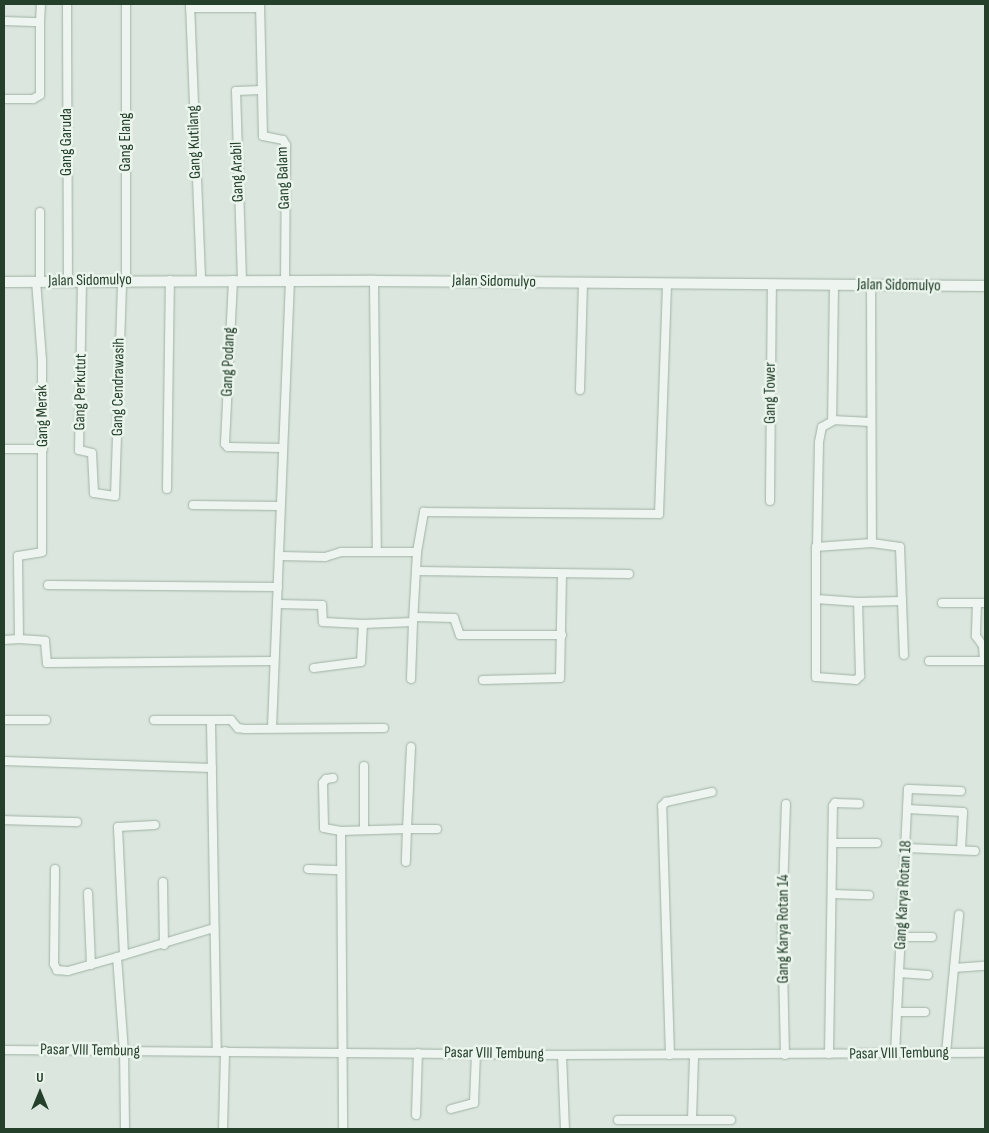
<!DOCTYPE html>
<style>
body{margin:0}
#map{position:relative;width:989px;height:1133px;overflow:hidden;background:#dbe7de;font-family:"Sofia Sans Condensed",sans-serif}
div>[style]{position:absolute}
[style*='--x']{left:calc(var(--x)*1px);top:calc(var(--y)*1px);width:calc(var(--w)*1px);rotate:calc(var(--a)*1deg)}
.roads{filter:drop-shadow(0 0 1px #a0b1a4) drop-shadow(0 0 1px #a0b1a4)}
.minor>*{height:8px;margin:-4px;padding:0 4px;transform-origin:4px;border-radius:4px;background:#eef5f0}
.tertiary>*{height:10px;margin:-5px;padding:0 5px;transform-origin:5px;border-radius:5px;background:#eef5f0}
span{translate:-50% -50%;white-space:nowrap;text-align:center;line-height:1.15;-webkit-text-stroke:5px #ebf5ed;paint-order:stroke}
.street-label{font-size:16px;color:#243f2a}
.frame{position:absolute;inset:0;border:5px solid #243f2a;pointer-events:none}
.north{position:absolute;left:15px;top:1068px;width:50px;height:50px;-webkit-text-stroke:4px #ebf5ed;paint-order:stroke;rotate:0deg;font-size:14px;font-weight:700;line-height:20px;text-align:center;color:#243f2a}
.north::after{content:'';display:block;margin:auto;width:18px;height:22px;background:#243f2a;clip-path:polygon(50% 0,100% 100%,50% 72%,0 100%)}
</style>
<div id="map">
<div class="roads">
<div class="minor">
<i style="--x:67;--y:4;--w:276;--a:89.8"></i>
<i style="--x:126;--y:4;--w:276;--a:90"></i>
<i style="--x:190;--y:4;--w:276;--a:87.7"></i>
<i style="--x:260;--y:4;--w:132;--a:88.7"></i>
<i style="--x:263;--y:136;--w:20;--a:11"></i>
<i style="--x:283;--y:140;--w:6;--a:59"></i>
<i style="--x:286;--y:145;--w:135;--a:90.4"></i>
<i style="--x:190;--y:8;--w:70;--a:0"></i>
<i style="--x:4;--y:21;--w:36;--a:2"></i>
<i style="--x:40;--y:22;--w:18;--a:-87"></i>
<i style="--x:4;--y:99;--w:29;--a:0"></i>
<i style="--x:33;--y:99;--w:8;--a:-30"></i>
<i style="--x:40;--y:95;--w:73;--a:-90"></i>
<i style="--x:40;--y:212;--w:69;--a:90"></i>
<i style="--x:82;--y:280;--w:170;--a:91"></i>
<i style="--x:79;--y:450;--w:13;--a:13"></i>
<i style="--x:92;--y:453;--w:40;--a:87.1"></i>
<i style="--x:94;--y:493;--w:21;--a:8"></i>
<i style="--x:115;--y:496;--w:216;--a:-88.1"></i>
<i style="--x:233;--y:280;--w:164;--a:92.8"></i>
<i style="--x:225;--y:444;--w:4;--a:45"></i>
<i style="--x:228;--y:447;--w:55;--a:1"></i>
<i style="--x:242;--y:281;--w:190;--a:-91.8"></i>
<i style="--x:236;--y:91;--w:26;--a:-2"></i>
<i style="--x:374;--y:281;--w:270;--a:89.4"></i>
<i style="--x:834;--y:285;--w:135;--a:90.8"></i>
<i style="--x:832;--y:420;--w:39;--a:3"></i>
<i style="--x:871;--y:285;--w:258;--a:89.8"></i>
<i style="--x:580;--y:390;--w:106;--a:-88.4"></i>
<i style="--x:4;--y:449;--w:39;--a:0"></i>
<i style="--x:167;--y:489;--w:209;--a:-89.2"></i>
<i style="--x:770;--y:501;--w:217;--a:-89.5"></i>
<i style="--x:193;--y:505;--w:86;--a:0.7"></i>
<i style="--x:817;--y:546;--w:104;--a:-88.9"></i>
<i style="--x:819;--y:442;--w:15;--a:-79"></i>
<i style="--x:822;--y:427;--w:13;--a:-29"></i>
<i style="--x:280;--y:556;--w:45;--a:1.3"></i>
<i style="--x:325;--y:557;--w:17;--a:-17"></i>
<i style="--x:341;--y:552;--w:76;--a:0"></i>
<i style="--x:418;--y:571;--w:211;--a:0.8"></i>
<i style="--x:48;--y:585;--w:230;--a:0.5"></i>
<i style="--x:816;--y:599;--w:78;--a:90"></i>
<i style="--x:816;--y:677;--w:40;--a:4.3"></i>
<i style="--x:856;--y:680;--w:6;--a:-45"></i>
<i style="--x:860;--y:676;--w:74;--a:-91.5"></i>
<i style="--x:858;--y:602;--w:42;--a:-175.9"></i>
<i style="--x:816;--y:599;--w:52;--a:-90"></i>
<i style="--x:816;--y:547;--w:56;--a:-4.1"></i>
<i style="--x:872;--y:543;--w:28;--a:8"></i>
<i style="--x:900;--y:547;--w:108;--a:87.9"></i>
<i style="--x:858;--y:602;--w:44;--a:-1.3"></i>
<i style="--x:942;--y:603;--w:43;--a:0"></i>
<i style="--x:977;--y:603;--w:33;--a:92"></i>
<i style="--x:976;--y:636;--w:12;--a:55"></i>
<i style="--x:983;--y:646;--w:15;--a:86"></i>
<i style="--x:277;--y:604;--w:45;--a:1.3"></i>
<i style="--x:322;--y:605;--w:17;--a:87"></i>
<i style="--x:323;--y:622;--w:40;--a:2.9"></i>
<i style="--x:414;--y:617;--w:40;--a:1.4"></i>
<i style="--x:454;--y:618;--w:18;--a:71"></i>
<i style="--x:460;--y:635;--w:102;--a:0"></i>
<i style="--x:19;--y:639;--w:26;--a:4"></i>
<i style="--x:45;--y:641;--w:22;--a:85"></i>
<i style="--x:47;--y:663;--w:226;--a:-0.5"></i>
<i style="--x:4;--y:640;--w:15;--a:-4"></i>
<i style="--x:19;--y:639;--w:83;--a:-90.7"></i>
<i style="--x:18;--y:556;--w:24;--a:-9"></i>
<i style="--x:42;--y:552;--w:192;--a:-90"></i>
<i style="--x:42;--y:360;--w:79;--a:-94.3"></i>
<i style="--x:929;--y:661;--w:56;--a:0"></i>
<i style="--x:314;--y:668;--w:47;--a:-7.3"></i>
<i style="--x:361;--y:662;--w:38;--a:-87"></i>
<i style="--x:363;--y:624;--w:50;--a:-2.3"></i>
<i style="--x:413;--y:622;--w:70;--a:-86.7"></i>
<i style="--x:417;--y:552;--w:41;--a:-80.1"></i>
<i style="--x:424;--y:512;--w:235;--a:0.5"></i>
<i style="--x:659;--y:514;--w:230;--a:-88"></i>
<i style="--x:411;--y:679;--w:57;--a:-88"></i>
<i style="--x:483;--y:680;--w:77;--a:-1.5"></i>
<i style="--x:560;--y:678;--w:104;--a:-88.9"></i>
<i style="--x:4;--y:720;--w:42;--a:0"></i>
<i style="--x:154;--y:720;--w:77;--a:0"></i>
<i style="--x:231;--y:720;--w:11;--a:49"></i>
<i style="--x:238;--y:728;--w:7;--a:8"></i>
<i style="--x:245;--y:729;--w:139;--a:-0.4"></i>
<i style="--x:211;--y:721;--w:330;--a:89"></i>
<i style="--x:272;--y:728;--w:448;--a:-87.7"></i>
<i style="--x:411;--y:747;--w:82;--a:92.8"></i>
<i style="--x:407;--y:829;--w:30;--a:0"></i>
<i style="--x:4;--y:761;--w:208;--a:1.9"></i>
<i style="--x:333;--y:778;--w:7;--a:172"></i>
<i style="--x:326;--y:779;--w:5;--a:127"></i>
<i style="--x:323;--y:783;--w:45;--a:88.7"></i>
<i style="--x:324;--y:828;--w:17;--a:10"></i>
<i style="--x:341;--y:831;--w:66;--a:-1.7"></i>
<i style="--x:407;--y:829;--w:33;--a:92"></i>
<i style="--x:907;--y:809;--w:56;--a:3.1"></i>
<i style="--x:963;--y:812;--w:38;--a:93"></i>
<i style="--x:4;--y:820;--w:73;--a:1.6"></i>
<i style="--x:364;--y:830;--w:64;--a:-90"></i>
<i style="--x:341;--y:831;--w:298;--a:89.6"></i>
<i style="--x:833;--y:843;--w:44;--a:0"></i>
<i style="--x:907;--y:848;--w:68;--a:2.5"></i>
<i style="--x:55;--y:869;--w:95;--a:90.6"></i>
<i style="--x:54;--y:964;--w:7;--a:63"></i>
<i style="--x:57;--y:970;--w:11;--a:5"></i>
<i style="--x:68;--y:971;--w:51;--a:-15.9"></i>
<i style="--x:308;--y:869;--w:33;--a:2"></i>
<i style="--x:163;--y:882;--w:63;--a:89.1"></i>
<i style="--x:88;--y:893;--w:72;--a:87.6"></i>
<i style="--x:832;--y:894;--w:37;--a:2"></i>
<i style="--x:901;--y:937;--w:31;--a:0"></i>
<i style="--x:124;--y:955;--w:94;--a:-16.7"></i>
<i style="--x:954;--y:968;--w:31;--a:-4"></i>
<i style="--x:899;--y:973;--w:29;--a:4"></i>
<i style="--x:897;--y:1012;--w:28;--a:0"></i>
<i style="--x:4;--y:1050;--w:558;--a:0.51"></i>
<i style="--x:562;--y:1055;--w:423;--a:-0.3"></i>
<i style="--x:946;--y:1053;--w:139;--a:-84.6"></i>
<i style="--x:829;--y:1054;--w:248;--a:-89.1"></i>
<i style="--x:833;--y:806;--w:4;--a:-56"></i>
<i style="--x:835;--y:803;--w:24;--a:2"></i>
<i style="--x:895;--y:1054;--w:265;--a:-87.2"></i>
<i style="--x:908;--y:789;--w:53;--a:2.2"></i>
<i style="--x:562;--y:1055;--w:74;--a:87.7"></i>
<i style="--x:670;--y:1055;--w:249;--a:-91.8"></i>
<i style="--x:662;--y:806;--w:6;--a:-45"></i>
<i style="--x:666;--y:802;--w:47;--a:-12.3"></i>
<i style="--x:785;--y:1055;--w:132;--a:-91.3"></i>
<i style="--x:782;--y:923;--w:119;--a:-88.1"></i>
<i style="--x:451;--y:1109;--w:24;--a:-15"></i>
<i style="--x:474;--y:1103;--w:49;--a:-87.7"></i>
<i style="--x:416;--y:1115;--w:62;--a:-88.2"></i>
<i style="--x:618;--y:1120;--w:113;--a:0"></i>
<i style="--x:692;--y:1120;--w:65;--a:-88.2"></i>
<i style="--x:125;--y:1129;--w:77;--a:-90.7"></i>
<i style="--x:124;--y:1052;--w:95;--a:-94.2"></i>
<i style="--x:117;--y:957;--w:7;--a:-16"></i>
<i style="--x:124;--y:955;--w:128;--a:-92.7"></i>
<i style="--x:118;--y:827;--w:37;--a:-3"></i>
<i style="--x:223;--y:1129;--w:78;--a:-88.5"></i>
</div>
<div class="tertiary">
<i style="--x:4;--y:282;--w:370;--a:-0.2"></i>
<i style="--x:374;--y:281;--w:611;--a:0.47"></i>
</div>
</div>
<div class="street-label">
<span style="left:67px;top:142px;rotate:-90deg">Gang Garuda</span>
<span style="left:126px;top:142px;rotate:-90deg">Gang Elang</span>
<span style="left:195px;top:142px;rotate:-92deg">Gang Kutilang</span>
<span style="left:238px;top:172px;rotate:-92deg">Gang Arabil</span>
<span style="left:284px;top:178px;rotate:-92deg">Gang Balam</span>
<span style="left:90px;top:281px;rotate:-1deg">Jalan Sidomulyo</span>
<span style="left:494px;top:282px;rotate:1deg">Jalan Sidomulyo</span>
<span style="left:899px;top:286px;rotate:1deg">Jalan Sidomulyo</span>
<span style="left:229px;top:362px;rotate:-88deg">Gang Podang</span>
<span style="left:119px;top:387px;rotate:-89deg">Gang Cendrawasih</span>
<span style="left:81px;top:392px;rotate:-89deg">Gang Perkutut</span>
<span style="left:771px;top:393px;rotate:-90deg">Gang Tower</span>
<span style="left:43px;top:416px;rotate:-91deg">Gang Merak</span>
<span style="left:904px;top:895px;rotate:-87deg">Gang Karya Rotan 18</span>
<span style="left:784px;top:929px;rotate:-90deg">Gang Karya Rotan 14</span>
<span style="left:90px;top:1051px;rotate:1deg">Pasar VIII Tembung</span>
<span style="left:494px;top:1054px;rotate:1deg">Pasar VIII Tembung</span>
<span style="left:899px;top:1054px;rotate:-1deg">Pasar VIII Tembung</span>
</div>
<div class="frame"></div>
<div class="north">U</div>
</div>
